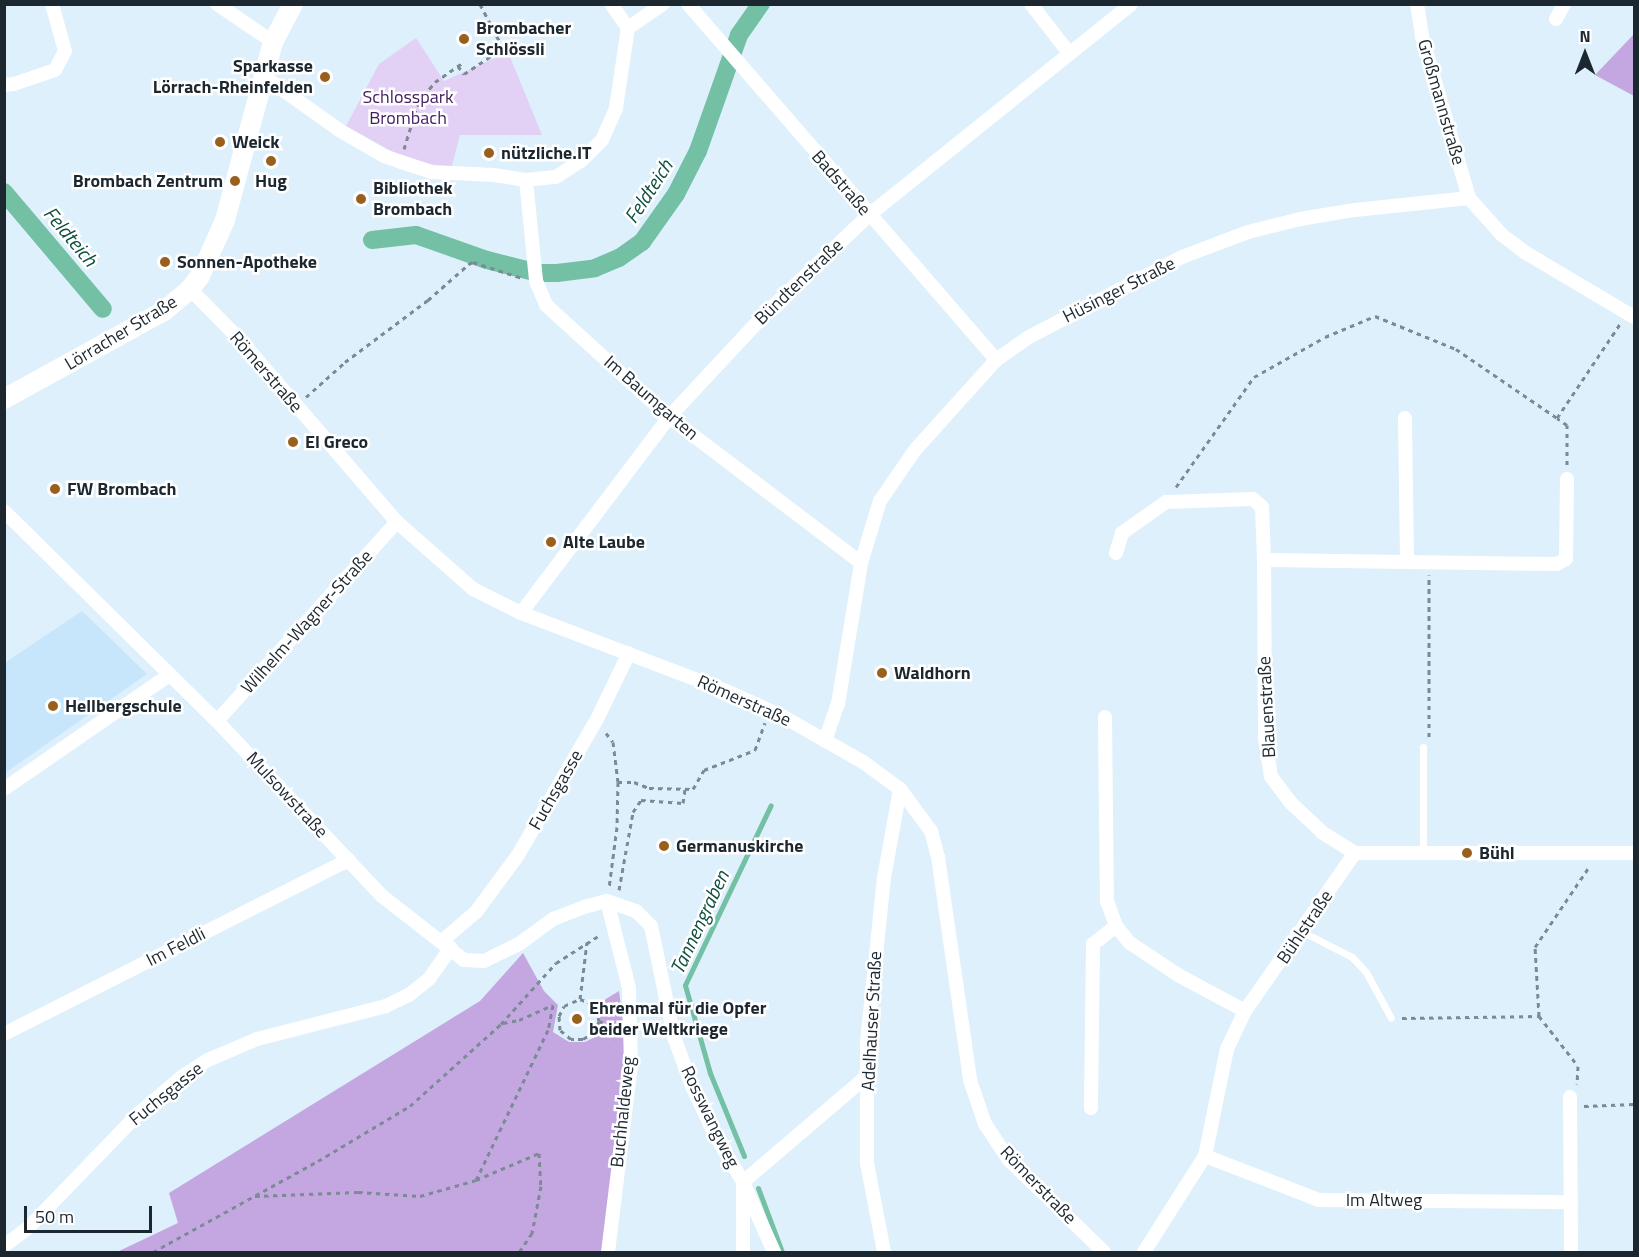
<!DOCTYPE html>
<meta charset="utf-8">
<style>
body{margin:0}
#map{position:relative;width:1639px;height:1257px;overflow:hidden;background:#ddf0fc;font-family:"Titillium Web",sans-serif}
div>[style]{position:absolute}
[style*='--x']{left:calc(var(--x)*1px);top:calc(var(--y)*1px);width:calc(var(--w)*1px);rotate:calc(var(--a)*1deg)}
.built>*{inset:0;background:#c8e6fb}
.green>*{inset:0;background:#e2d0f5}
.forest>*{inset:0;background:#c4a7e1}
.stream>*{height:5px;margin:-2.5px;padding:0 2.5px;transform-origin:2.5px;border-radius:2.5px;background:#73c0a5}
.canal>*{height:18px;margin:-9px;padding:0 9px;transform-origin:9px;border-radius:9px;background:#73c0a5}
.path>*{height:3px;margin-top:-1.5px;transform-origin:0;background:repeating-linear-gradient(90deg,#7b8a94 0 4.5px,transparent 0 9px)}
.service>*{height:7px;margin:-3.5px;padding:0 3.5px;transform-origin:3.5px;border-radius:3.5px;background:#fff}
.minor>*{height:14px;margin:-7px;padding:0 7px;transform-origin:7px;border-radius:7px;background:#fff}
.secondary>*{height:20px;margin:-10px;padding:0 10px;transform-origin:10px;border-radius:10px;background:#fff}
.dots>*{width:16px;height:16px;translate:-50% -50%;box-sizing:border-box;border:3px solid #fff;border-radius:50%}
span{translate:-50% -50%;white-space:nowrap;text-align:center;line-height:1.15;-webkit-text-stroke:5px #fff;paint-order:stroke}
.poi-label{font-size:18px;color:#1c272f;font-weight:700}
.left{translate:0 -50%;text-align:left}
.right{translate:-100% -50%;text-align:right}
.park-label{font-size:18px;color:#431c60}
.street-label{font-size:18px;color:#1c272f}
.water-label{font-size:20px;color:#0e4f3d;font-style:italic}
.frame{position:absolute;inset:0;border:6px solid #1c272f;pointer-events:none}
.north{position:absolute;left:1555px;top:24px;width:60px;height:60px;-webkit-text-stroke:4px #fff;paint-order:stroke;rotate:0deg;font-size:16px;font-weight:700;line-height:24px;text-align:center;color:#1c272f}
.north::after{content:'';display:block;margin:auto;width:21px;height:27px;background:#1c272f;clip-path:polygon(50% 0,100% 100%,50% 72%,0 100%)}
.scale{position:absolute;left:24px;top:1206px;width:128px;height:27px;box-sizing:border-box;border:3px solid #1c272f;border-top:0;padding-left:8px;font-size:18px;line-height:21px;white-space:nowrap;color:#1c272f;-webkit-text-stroke:4px #fff;paint-order:stroke}
</style>
<div id="map">
<div class="built">
<i style="clip-path:polygon(82px 611px,147px 674px,5px 773px,5px 660px,6px 662px)"></i>
</div>
<div class="green">
<i style="clip-path:polygon(416px 38px,444px 81px,508px 52px,542px 135px,460px 135px,451px 169px,406px 159px,346px 126px,379px 64px)"></i>
</div>
<div class="forest">
<i style="clip-path:polygon(1634px 34px,1634px 96px,1595px 75px)"></i>
<i style="clip-path:polygon(523px 953px,544px 991px,558px 1005px,553px 1032px,569px 1042px,585px 1042px,599px 1035px,601px 1002px,619px 991px,627px 1053px,608px 1252px,117px 1252px,178px 1223px,169px 1193px,480px 1001px)"></i>
</div>
<div class="stream">
<i style="--x:744;--y:1156;--w:90;--a:-112.3"></i>
<i style="--x:710;--y:1073;--w:91;--a:-105.9"></i>
<i style="--x:685;--y:985;--w:199;--a:-64.5"></i>
<i style="--x:758;--y:1188;--w:68;--a:69.4"></i>
</div>
<div class="canal">
<i style="--x:4;--y:192;--w:153;--a:49.8"></i>
<i style="--x:372;--y:240;--w:44;--a:-6.5"></i>
<i style="--x:416;--y:235;--w:75;--a:19.4"></i>
<i style="--x:487;--y:260;--w:53;--a:14.3"></i>
<i style="--x:538;--y:273;--w:19;--a:0"></i>
<i style="--x:557;--y:273;--w:38;--a:-7"></i>
<i style="--x:595;--y:268;--w:26;--a:-23"></i>
<i style="--x:619;--y:258;--w:28;--a:-35"></i>
<i style="--x:642;--y:242;--w:59;--a:-54.7"></i>
<i style="--x:676;--y:194;--w:48;--a:-62.9"></i>
<i style="--x:698;--y:151;--w:123;--a:-70.5"></i>
<i style="--x:739;--y:35;--w:38;--a:-55"></i>
</div>
<div class="path">
<i style="--x:458;--y:66;--w:10;--a:53"></i>
<i style="--x:464;--y:74;--w:47;--a:-33.7"></i>
<i style="--x:503;--y:48;--w:50;--a:-117.6"></i>
<i style="--x:404;--y:149;--w:48;--a:-73.1"></i>
<i style="--x:418;--y:103;--w:27;--a:-51"></i>
<i style="--x:435;--y:82;--w:35;--a:-35"></i>
<i style="--x:306;--y:397;--w:52;--a:-41.9"></i>
<i style="--x:345;--y:362;--w:104;--a:-36.8"></i>
<i style="--x:428;--y:300;--w:55;--a:-41.3"></i>
<i style="--x:469;--y:264;--w:4;--a:-27"></i>
<i style="--x:473;--y:262;--w:52;--a:18.1"></i>
<i style="--x:1567;--y:465;--w:40;--a:-90"></i>
<i style="--x:1567;--y:425;--w:12;--a:-145"></i>
<i style="--x:1557;--y:418;--w:113;--a:-56.2"></i>
<i style="--x:1176;--y:487;--w:135;--a:-54.7"></i>
<i style="--x:1254;--y:377;--w:81;--a:-29.4"></i>
<i style="--x:1325;--y:337;--w:54;--a:-22.8"></i>
<i style="--x:1375;--y:316;--w:87;--a:22.2"></i>
<i style="--x:1456;--y:349;--w:122;--a:34.3"></i>
<i style="--x:606;--y:733;--w:11;--a:52"></i>
<i style="--x:613;--y:742;--w:40;--a:82.9"></i>
<i style="--x:618;--y:782;--w:45;--a:91.3"></i>
<i style="--x:617;--y:827;--w:62;--a:97.5"></i>
<i style="--x:1429;--y:737;--w:162;--a:-90"></i>
<i style="--x:618;--y:782;--w:16;--a:0"></i>
<i style="--x:634;--y:782;--w:16;--a:22"></i>
<i style="--x:649;--y:788;--w:44;--a:1.3"></i>
<i style="--x:693;--y:789;--w:22;--a:-60"></i>
<i style="--x:704;--y:770;--w:55;--a:-21.4"></i>
<i style="--x:755;--y:750;--w:29;--a:-70"></i>
<i style="--x:619;--y:890;--w:79;--a:-79.8"></i>
<i style="--x:633;--y:812;--w:14;--a:-56"></i>
<i style="--x:641;--y:800;--w:42;--a:4.1"></i>
<i style="--x:683;--y:803;--w:14;--a:-82"></i>
<i style="--x:580;--y:999;--w:9;--a:21"></i>
<i style="--x:588;--y:1002;--w:11;--a:41"></i>
<i style="--x:596;--y:1009;--w:12;--a:76"></i>
<i style="--x:599;--y:1021;--w:12;--a:110"></i>
<i style="--x:595;--y:1032;--w:14;--a:150"></i>
<i style="--x:583;--y:1039;--w:12;--a:180"></i>
<i style="--x:571;--y:1039;--w:14;--a:-141"></i>
<i style="--x:560;--y:1030;--w:14;--a:-94"></i>
<i style="--x:559;--y:1016;--w:11;--a:-63"></i>
<i style="--x:564;--y:1006;--w:17;--a:-24"></i>
<i style="--x:580;--y:999;--w:57;--a:-83"></i>
<i style="--x:1539;--y:1016;--w:69;--a:-93.3"></i>
<i style="--x:1535;--y:947;--w:97;--a:-56"></i>
<i style="--x:1402;--y:1018;--w:137;--a:-0.8"></i>
<i style="--x:1539;--y:1016;--w:63;--a:52"></i>
<i style="--x:1578;--y:1066;--w:18;--a:93"></i>
<i style="--x:599;--y:1021;--w:8;--a:23"></i>
<i style="--x:606;--y:1024;--w:18;--a:63"></i>
<i style="--x:503;--y:1023;--w:16;--a:-11"></i>
<i style="--x:519;--y:1020;--w:37;--a:-24"></i>
<i style="--x:553;--y:1005;--w:25;--a:101"></i>
<i style="--x:548;--y:1030;--w:166;--a:115.6"></i>
<i style="--x:476;--y:1180;--w:69;--a:-23.2"></i>
<i style="--x:539;--y:1153;--w:33;--a:87"></i>
<i style="--x:541;--y:1186;--w:48;--a:100.8"></i>
<i style="--x:532;--y:1233;--w:23;--a:124"></i>
<i style="--x:1584;--y:1106;--w:50;--a:-2.3"></i>
<i style="--x:255;--y:1196;--w:103;--a:-2.2"></i>
<i style="--x:358;--y:1192;--w:62;--a:3.7"></i>
<i style="--x:420;--y:1196;--w:58;--a:-15.9"></i>
<i style="--x:153;--y:1252;--w:188;--a:-28.9"></i>
<i style="--x:318;--y:1161;--w:107;--a:-30.9"></i>
<i style="--x:410;--y:1106;--w:122;--a:-42"></i>
<i style="--x:501;--y:1024;--w:82;--a:-48"></i>
<i style="--x:556;--y:963;--w:52;--a:-32.5"></i>
</div>
<div class="service">
<i style="--x:1423;--y:747;--w:106;--a:90"></i>
<i style="--x:1301;--y:931;--w:57;--a:27"></i>
<i style="--x:1352;--y:957;--w:21;--a:47"></i>
<i style="--x:1366;--y:972;--w:52;--a:61.5"></i>
</div>
<div class="minor">
<i style="--x:217;--y:4;--w:68;--a:34.2"></i>
<i style="--x:688;--y:4;--w:471;--a:49.1"></i>
<i style="--x:1031;--y:4;--w:62;--a:52.2"></i>
<i style="--x:1417;--y:4;--w:33;--a:81"></i>
<i style="--x:1422;--y:37;--w:168;--a:73.7"></i>
<i style="--x:1469;--y:198;--w:50;--a:48.3"></i>
<i style="--x:1502;--y:235;--w:30;--a:37"></i>
<i style="--x:1526;--y:253;--w:126;--a:30.7"></i>
<i style="--x:1556;--y:19;--w:17;--a:-62"></i>
<i style="--x:628;--y:28;--w:42;--a:-34.4"></i>
<i style="--x:262;--y:75;--w:95;--a:35.5"></i>
<i style="--x:339;--y:130;--w:52;--a:30"></i>
<i style="--x:384;--y:156;--w:18;--a:19"></i>
<i style="--x:401;--y:162;--w:32;--a:18"></i>
<i style="--x:431;--y:172;--w:63;--a:2.7"></i>
<i style="--x:494;--y:175;--w:32;--a:9"></i>
<i style="--x:526;--y:180;--w:30;--a:-6"></i>
<i style="--x:556;--y:177;--w:30;--a:-33"></i>
<i style="--x:581;--y:161;--w:30;--a:-45"></i>
<i style="--x:602;--y:140;--w:35;--a:-66"></i>
<i style="--x:616;--y:108;--w:81;--a:-81.5"></i>
<i style="--x:628;--y:28;--w:29;--a:-125"></i>
<i style="--x:4;--y:85;--w:10;--a:-6"></i>
<i style="--x:14;--y:84;--w:43;--a:-18.9"></i>
<i style="--x:55;--y:70;--w:21;--a:-62"></i>
<i style="--x:65;--y:51;--w:49;--a:-105.5"></i>
<i style="--x:526;--y:180;--w:101;--a:84.3"></i>
<i style="--x:536;--y:281;--w:26;--a:67"></i>
<i style="--x:546;--y:305;--w:166;--a:42.3"></i>
<i style="--x:669;--y:417;--w:241;--a:37.2"></i>
<i style="--x:190;--y:289;--w:74;--a:45.5"></i>
<i style="--x:242;--y:342;--w:238;--a:49.3"></i>
<i style="--x:397;--y:522;--w:101;--a:41.4"></i>
<i style="--x:473;--y:589;--w:54;--a:26.6"></i>
<i style="--x:521;--y:613;--w:219;--a:20.8"></i>
<i style="--x:726;--y:691;--w:61;--a:24.1"></i>
<i style="--x:782;--y:716;--w:93;--a:29.6"></i>
<i style="--x:863;--y:762;--w:46;--a:36.1"></i>
<i style="--x:900;--y:789;--w:52;--a:53.6"></i>
<i style="--x:931;--y:831;--w:27;--a:75"></i>
<i style="--x:938;--y:857;--w:225;--a:81.8"></i>
<i style="--x:970;--y:1080;--w:46;--a:71.2"></i>
<i style="--x:985;--y:1124;--w:43;--a:56.3"></i>
<i style="--x:1009;--y:1160;--w:132;--a:44.1"></i>
<i style="--x:1405;--y:418;--w:143;--a:89.2"></i>
<i style="--x:4;--y:511;--w:299;--a:44.6"></i>
<i style="--x:217;--y:721;--w:241;--a:46.7"></i>
<i style="--x:382;--y:896;--w:104;--a:38"></i>
<i style="--x:464;--y:960;--w:20;--a:3"></i>
<i style="--x:484;--y:961;--w:39;--a:-26"></i>
<i style="--x:519;--y:944;--w:42;--a:-36.3"></i>
<i style="--x:553;--y:919;--w:33;--a:-21"></i>
<i style="--x:584;--y:907;--w:24;--a:-15"></i>
<i style="--x:1116;--y:553;--w:21;--a:-73"></i>
<i style="--x:1122;--y:533;--w:54;--a:-35.2"></i>
<i style="--x:1166;--y:502;--w:87;--a:-2"></i>
<i style="--x:1253;--y:499;--w:12;--a:42"></i>
<i style="--x:1262;--y:507;--w:53;--a:87.8"></i>
<i style="--x:521;--y:613;--w:246;--a:-52.9"></i>
<i style="--x:669;--y:417;--w:142;--a:-47"></i>
<i style="--x:766;--y:313;--w:142;--a:-43.6"></i>
<i style="--x:869;--y:215;--w:336;--a:-38.8"></i>
<i style="--x:1105;--y:717;--w:184;--a:89.4"></i>
<i style="--x:1107;--y:901;--w:27;--a:70"></i>
<i style="--x:1116;--y:926;--w:22;--a:51"></i>
<i style="--x:1130;--y:943;--w:58;--a:33.7"></i>
<i style="--x:1178;--y:975;--w:76;--a:28.2"></i>
<i style="--x:217;--y:721;--w:268;--a:-47.9"></i>
<i style="--x:825;--y:741;--w:39;--a:-71"></i>
<i style="--x:838;--y:704;--w:143;--a:-80.7"></i>
<i style="--x:861;--y:563;--w:65;--a:-73"></i>
<i style="--x:880;--y:501;--w:62;--a:-55.5"></i>
<i style="--x:915;--y:450;--w:121;--a:-48"></i>
<i style="--x:996;--y:360;--w:40;--a:-34.9"></i>
<i style="--x:1029;--y:337;--w:173;--a:-27.6"></i>
<i style="--x:1182;--y:257;--w:71;--a:-20.7"></i>
<i style="--x:1248;--y:232;--w:54;--a:-14"></i>
<i style="--x:1300;--y:219;--w:56;--a:-9.3"></i>
<i style="--x:1355;--y:210;--w:115;--a:-6"></i>
<i style="--x:4;--y:789;--w:201;--a:-34.6"></i>
<i style="--x:1355;--y:853;--w:39;--a:-148"></i>
<i style="--x:1322;--y:832;--w:42;--a:-136.9"></i>
<i style="--x:1291;--y:803;--w:34;--a:-127"></i>
<i style="--x:1271;--y:776;--w:39;--a:-99"></i>
<i style="--x:1265;--y:737;--w:177;--a:-90.3"></i>
<i style="--x:1264;--y:560;--w:293;--a:0.8"></i>
<i style="--x:1557;--y:564;--w:10;--a:-29"></i>
<i style="--x:1566;--y:559;--w:80;--a:-89.3"></i>
<i style="--x:607;--y:901;--w:31;--a:19"></i>
<i style="--x:636;--y:911;--w:21;--a:45"></i>
<i style="--x:651;--y:926;--w:113;--a:78.3"></i>
<i style="--x:674;--y:1037;--w:52;--a:69.8"></i>
<i style="--x:692;--y:1086;--w:54;--a:64.9"></i>
<i style="--x:715;--y:1135;--w:55;--a:59.2"></i>
<i style="--x:743;--y:1182;--w:77;--a:66.1"></i>
<i style="--x:607;--y:901;--w:90;--a:75.8"></i>
<i style="--x:629;--y:988;--w:77;--a:88.5"></i>
<i style="--x:631;--y:1065;--w:188;--a:97"></i>
<i style="--x:442;--y:941;--w:45;--a:-40.5"></i>
<i style="--x:476;--y:912;--w:71;--a:-53.6"></i>
<i style="--x:518;--y:855;--w:157;--a:-59.8"></i>
<i style="--x:597;--y:719;--w:73;--a:-64.1"></i>
<i style="--x:4;--y:1034;--w:386;--a:-26.8"></i>
<i style="--x:1570;--y:1097;--w:155;--a:89.6"></i>
<i style="--x:1091;--y:1108;--w:164;--a:-89.3"></i>
<i style="--x:1093;--y:944;--w:29;--a:-38"></i>
<i style="--x:1205;--y:1156;--w:122;--a:21.1"></i>
<i style="--x:1319;--y:1200;--w:252;--a:0.5"></i>
<i style="--x:4;--y:1246;--w:31;--a:-37"></i>
<i style="--x:29;--y:1227;--w:157;--a:-46"></i>
<i style="--x:138;--y:1114;--w:59;--a:-40.2"></i>
<i style="--x:183;--y:1076;--w:30;--a:-33"></i>
<i style="--x:208;--y:1060;--w:53;--a:-23.2"></i>
<i style="--x:257;--y:1039;--w:133;--a:-14.3"></i>
<i style="--x:386;--y:1006;--w:25;--a:-26"></i>
<i style="--x:409;--y:995;--w:26;--a:-39"></i>
<i style="--x:429;--y:979;--w:38;--a:-55"></i>
<i style="--x:743;--y:1252;--w:70;--a:-90"></i>
<i style="--x:743;--y:1182;--w:163;--a:-40.5"></i>
<i style="--x:884;--y:1252;--w:91;--a:-100.8"></i>
<i style="--x:867;--y:1163;--w:121;--a:-90"></i>
<i style="--x:867;--y:1042;--w:165;--a:-84.1"></i>
<i style="--x:884;--y:878;--w:90;--a:-79.8"></i>
<i style="--x:1144;--y:1252;--w:114;--a:-57.6"></i>
<i style="--x:1205;--y:1156;--w:109;--a:-78.4"></i>
<i style="--x:1227;--y:1049;--w:42;--a:-64.7"></i>
<i style="--x:1245;--y:1011;--w:193;--a:-55.2"></i>
<i style="--x:1355;--y:853;--w:279;--a:0"></i>
</div>
<div class="secondary">
<i style="--x:4;--y:399;--w:183;--a:-28.8"></i>
<i style="--x:164;--y:311;--w:34;--a:-40"></i>
<i style="--x:190;--y:289;--w:16;--a:-52"></i>
<i style="--x:200;--y:276;--w:61;--a:-65.9"></i>
<i style="--x:225;--y:220;--w:184;--a:-74.9"></i>
<i style="--x:273;--y:42;--w:43;--a:-62.2"></i>
</div>
<div class="dots">
<i style="left:464px;top:39px;background:#99601d"></i>
<i style="left:325px;top:77px;background:#99601d"></i>
<i style="left:220px;top:142px;background:#99601d"></i>
<i style="left:489px;top:153px;background:#99601d"></i>
<i style="left:271px;top:161px;background:#99601d"></i>
<i style="left:235px;top:181px;background:#99601d"></i>
<i style="left:361px;top:199px;background:#99601d"></i>
<i style="left:165px;top:262px;background:#99601d"></i>
<i style="left:293px;top:442px;background:#99601d"></i>
<i style="left:55px;top:489px;background:#99601d"></i>
<i style="left:551px;top:542px;background:#99601d"></i>
<i style="left:882px;top:673px;background:#99601d"></i>
<i style="left:53px;top:706px;background:#99601d"></i>
<i style="left:664px;top:846px;background:#99601d"></i>
<i style="left:1467px;top:853px;background:#99601d"></i>
<i style="left:577px;top:1019px;background:#99601d"></i>
</div>
<div class="poi-label">
<span class="left" style="left:476px;top:39px">Brombacher<br>Schlössli</span>
<span class="right" style="left:313px;top:77px">Sparkasse<br>Lörrach-Rheinfelden</span>
<span class="left" style="left:232px;top:142px">Weick</span>
<span class="left" style="left:501px;top:153px">nützliche.IT</span>
<span class="right" style="left:223px;top:181px">Brombach Zentrum</span>
<span style="left:271px;top:181px">Hug</span>
<span class="left" style="left:373px;top:199px">Bibliothek<br>Brombach</span>
<span class="left" style="left:177px;top:262px">Sonnen-Apotheke</span>
<span class="left" style="left:305px;top:442px">El Greco</span>
<span class="left" style="left:67px;top:489px">FW Brombach</span>
<span class="left" style="left:563px;top:542px">Alte Laube</span>
<span class="left" style="left:894px;top:673px">Waldhorn</span>
<span class="left" style="left:65px;top:706px">Hellbergschule</span>
<span class="left" style="left:676px;top:846px">Germanuskirche</span>
<span class="left" style="left:1479px;top:853px">Bühl</span>
<span class="left" style="left:589px;top:1019px">Ehrenmal für die Opfer<br>beider Weltkriege</span>
</div>
<div class="park-label">
<span style="left:408px;top:108px">Schlosspark<br>Brombach</span>
</div>
<div class="street-label">
<span style="left:1441px;top:102px;rotate:74deg">Großmannstraße</span>
<span style="left:841px;top:183px;rotate:49deg">Badstraße</span>
<span style="left:799px;top:282px;rotate:-44deg">Bündtenstraße</span>
<span style="left:1119px;top:290px;rotate:-27deg">Hüsinger Straße</span>
<span style="left:121px;top:333px;rotate:-31deg">Lörracher Straße</span>
<span style="left:266px;top:372px;rotate:49deg">Römerstraße</span>
<span style="left:651px;top:398px;rotate:41deg">Im Baumgarten</span>
<span style="left:307px;top:622px;rotate:-48deg">Wilhelm-Wagner-Straße</span>
<span style="left:744px;top:701px;rotate:24deg">Römerstraße</span>
<span style="left:1267px;top:707px;rotate:-93deg">Blauenstraße</span>
<span style="left:556px;top:790px;rotate:-60deg">Fuchsgasse</span>
<span style="left:287px;top:795px;rotate:47deg">Mulsowstraße</span>
<span style="left:1305px;top:927px;rotate:-56deg">Bühlstraße</span>
<span style="left:176px;top:947px;rotate:-27deg">Im Feldli</span>
<span style="left:872px;top:1021px;rotate:-87deg">Adelhauser Straße</span>
<span style="left:166px;top:1094px;rotate:-39deg">Fuchsgasse</span>
<span style="left:623px;top:1112px;rotate:-84deg">Buchhaldeweg</span>
<span style="left:710px;top:1117px;rotate:64deg">Rosswangweg</span>
<span style="left:1038px;top:1185px;rotate:46deg">Römerstraße</span>
<span style="left:1384px;top:1200px">Im Altweg</span>
</div>
<div class="water-label">
<span style="left:648px;top:191px;rotate:-57deg">Feldteich</span>
<span style="left:71px;top:236px;rotate:50deg">Feldteich</span>
<span style="left:699px;top:922px;rotate:-65deg">Tannengraben</span>
</div>
<div class="frame"></div>
<div class="north">N</div>
<div class="scale">50 m</div>
</div>
